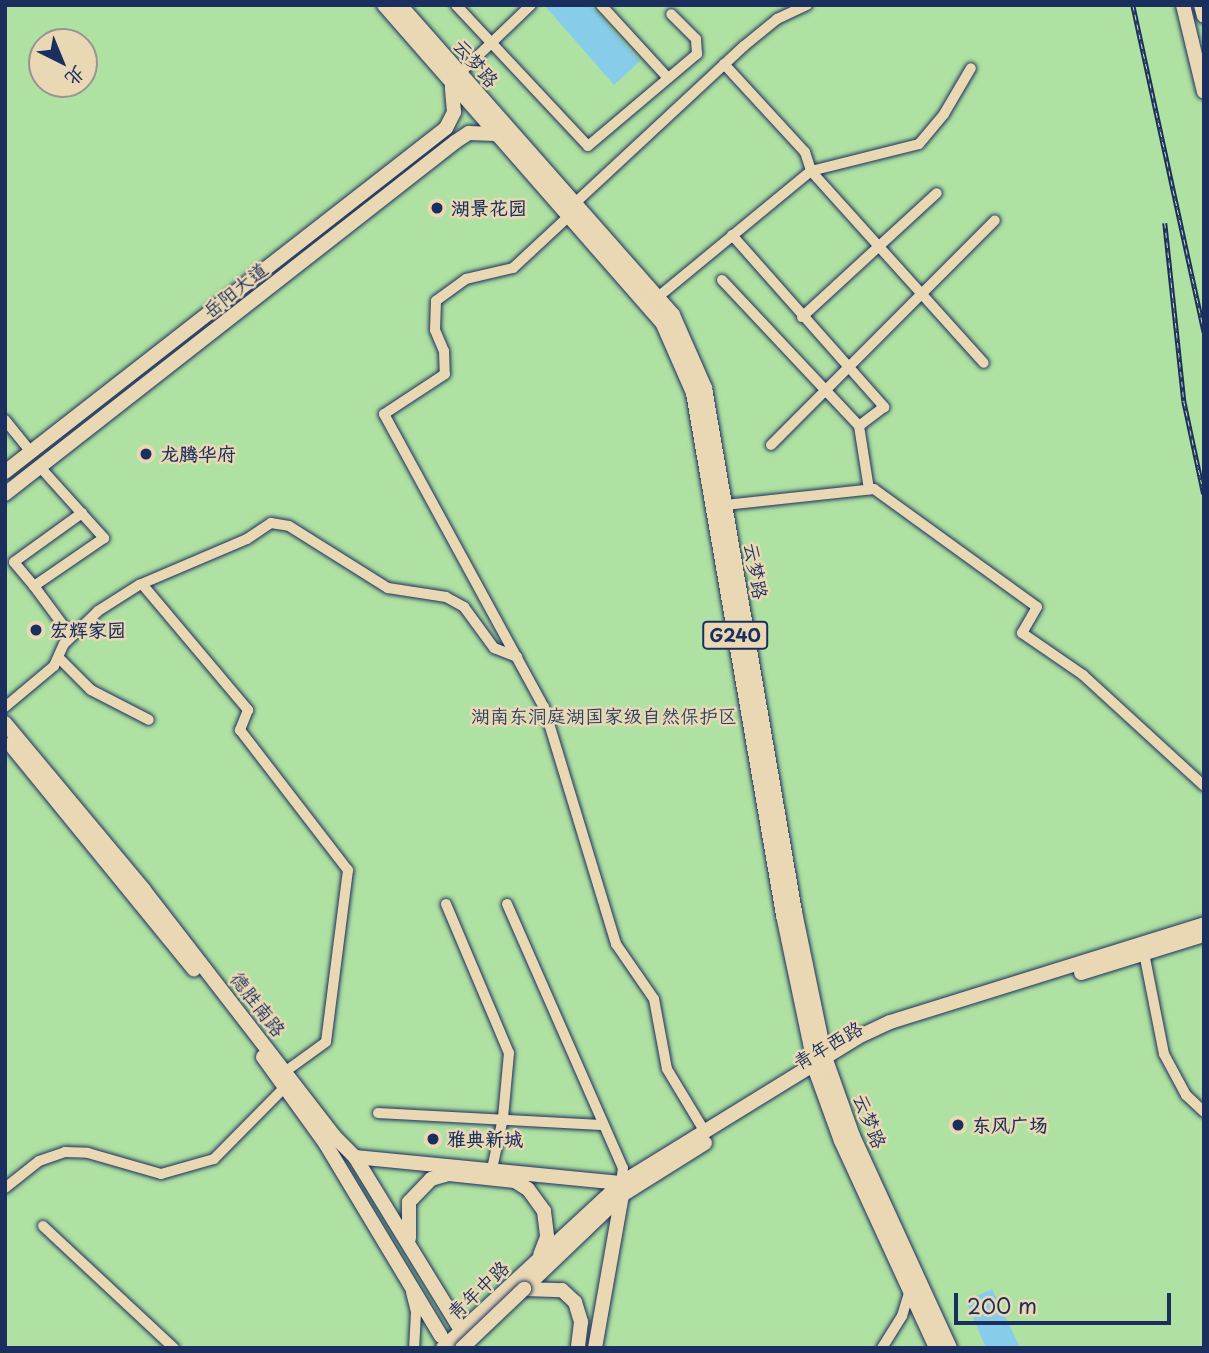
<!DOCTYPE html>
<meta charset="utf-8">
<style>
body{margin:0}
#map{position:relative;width:1209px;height:1353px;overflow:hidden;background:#e7d0ab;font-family:"Playpen Sans","LXGW WenKai TC",sans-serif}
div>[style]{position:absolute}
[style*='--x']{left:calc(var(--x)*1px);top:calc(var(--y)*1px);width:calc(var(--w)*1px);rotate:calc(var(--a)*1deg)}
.green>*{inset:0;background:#afe1a2}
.water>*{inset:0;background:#87cde9}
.roads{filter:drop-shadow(0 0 2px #1b2f5e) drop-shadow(0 0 2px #1b2f5e)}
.minor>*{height:10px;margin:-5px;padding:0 5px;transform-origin:5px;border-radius:5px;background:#ead8b5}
.major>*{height:14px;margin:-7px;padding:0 7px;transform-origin:7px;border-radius:7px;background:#ead8b5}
.rail>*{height:4.5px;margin-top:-2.25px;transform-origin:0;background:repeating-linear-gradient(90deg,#ead8b5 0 5px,#1b2f5e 0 10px);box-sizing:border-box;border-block:2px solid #1b2f5e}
.bridges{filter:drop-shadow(0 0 2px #1b2f5e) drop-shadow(0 0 2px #1b2f5e)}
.major-bridge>*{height:14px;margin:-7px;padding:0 7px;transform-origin:7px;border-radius:7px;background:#ead8b5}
.dots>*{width:19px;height:19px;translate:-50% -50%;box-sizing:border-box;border:4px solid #ead8b5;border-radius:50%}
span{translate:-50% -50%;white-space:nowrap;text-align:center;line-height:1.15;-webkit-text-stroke:5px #ead8b5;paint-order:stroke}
.shield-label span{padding:2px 5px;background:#ead8b5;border:2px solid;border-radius:5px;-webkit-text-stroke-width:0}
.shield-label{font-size:18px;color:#1b2f5e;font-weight:700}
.street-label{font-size:19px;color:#1b2f5e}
.poi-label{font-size:19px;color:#1b2f5e;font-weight:700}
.left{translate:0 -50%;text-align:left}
.park-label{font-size:19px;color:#2a4165}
.frame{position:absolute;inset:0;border:7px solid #1b2f5e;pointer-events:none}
.north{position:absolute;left:28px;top:28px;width:70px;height:70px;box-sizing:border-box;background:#ead8b5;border:2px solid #979492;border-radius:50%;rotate:137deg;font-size:19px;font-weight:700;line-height:28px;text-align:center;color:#1b2f5e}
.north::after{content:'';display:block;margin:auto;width:24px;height:32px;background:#1b2f5e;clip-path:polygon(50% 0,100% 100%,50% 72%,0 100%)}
.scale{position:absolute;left:954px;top:1293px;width:217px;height:32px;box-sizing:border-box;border:4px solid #1b2f5e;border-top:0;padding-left:9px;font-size:21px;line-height:24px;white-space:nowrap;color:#1b2f5e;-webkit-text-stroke:5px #ead8b5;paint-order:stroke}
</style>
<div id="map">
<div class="green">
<i style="clip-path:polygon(evenodd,5px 5px,1204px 5px,1204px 1348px,5px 1348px,5px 5px,42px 42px,84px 42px,84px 84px,42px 84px,42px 42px)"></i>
</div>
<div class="water">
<i style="clip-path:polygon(544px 5px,590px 5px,640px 61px,614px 85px)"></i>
<i style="clip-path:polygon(992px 1289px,1019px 1345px,1012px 1348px,986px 1348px,966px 1301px)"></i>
</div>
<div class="roads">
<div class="minor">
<i style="--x:456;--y:5;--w:193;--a:46.9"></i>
<i style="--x:588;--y:146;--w:143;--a:-40.2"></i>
<i style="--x:697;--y:54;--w:15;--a:-94"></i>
<i style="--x:696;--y:39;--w:35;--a:-135"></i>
<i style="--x:601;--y:5;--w:99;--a:47.5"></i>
<i style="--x:724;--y:64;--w:120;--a:47.4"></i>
<i style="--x:805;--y:152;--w:20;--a:72"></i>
<i style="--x:811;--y:171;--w:258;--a:48"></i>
<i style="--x:460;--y:73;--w:98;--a:-43.8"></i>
<i style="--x:575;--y:203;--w:231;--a:-42.9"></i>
<i style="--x:744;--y:46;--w:43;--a:-39.3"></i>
<i style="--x:777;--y:19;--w:33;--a:-25"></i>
<i style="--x:569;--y:216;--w:76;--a:137.1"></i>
<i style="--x:513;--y:268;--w:48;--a:166.8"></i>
<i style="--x:466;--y:279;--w:37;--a:144"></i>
<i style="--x:436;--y:301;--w:29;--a:92"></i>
<i style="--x:435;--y:330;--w:23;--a:67"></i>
<i style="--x:444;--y:351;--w:23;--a:88"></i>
<i style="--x:445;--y:374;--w:73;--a:146.7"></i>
<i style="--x:384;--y:414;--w:334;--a:61.4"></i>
<i style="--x:544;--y:707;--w:248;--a:73.1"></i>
<i style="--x:616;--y:944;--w:67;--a:55.4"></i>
<i style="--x:654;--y:999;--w:71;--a:79.5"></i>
<i style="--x:667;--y:1069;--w:74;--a:58.9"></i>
<i style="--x:732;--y:235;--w:230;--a:48.5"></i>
<i style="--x:884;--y:407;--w:31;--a:143"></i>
<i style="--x:859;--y:426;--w:64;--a:81"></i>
<i style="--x:722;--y:280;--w:200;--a:46.8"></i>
<i style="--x:658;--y:297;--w:198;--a:-39.5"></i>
<i style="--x:811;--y:171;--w:111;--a:-14"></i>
<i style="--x:919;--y:144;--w:39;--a:-50"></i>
<i style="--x:944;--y:114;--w:53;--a:-59.6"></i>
<i style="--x:802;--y:317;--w:183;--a:-42.6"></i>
<i style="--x:5;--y:420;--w:41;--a:50.9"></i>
<i style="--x:771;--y:445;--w:317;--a:-45.1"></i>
<i style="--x:40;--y:467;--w:96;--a:48"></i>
<i style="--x:104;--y:538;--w:85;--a:145.6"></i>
<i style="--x:34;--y:586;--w:62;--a:53.5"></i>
<i style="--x:725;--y:505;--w:150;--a:-6.1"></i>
<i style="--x:874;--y:489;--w:201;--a:35.9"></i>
<i style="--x:1037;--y:607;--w:30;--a:120"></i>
<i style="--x:1022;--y:633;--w:74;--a:34.5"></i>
<i style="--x:1083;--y:675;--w:164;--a:42.5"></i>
<i style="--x:142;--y:584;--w:165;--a:49.9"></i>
<i style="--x:248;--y:710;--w:22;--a:112"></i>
<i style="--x:240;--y:730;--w:177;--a:52.4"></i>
<i style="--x:348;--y:870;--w:173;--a:97.3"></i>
<i style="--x:326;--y:1042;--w:49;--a:144.1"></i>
<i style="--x:34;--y:586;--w:31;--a:-130"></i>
<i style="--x:14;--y:562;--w:84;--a:-35.8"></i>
<i style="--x:60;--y:659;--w:44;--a:45"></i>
<i style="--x:91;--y:690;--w:65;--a:27.3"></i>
<i style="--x:5;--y:707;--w:64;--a:-39.9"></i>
<i style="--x:54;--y:666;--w:24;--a:-66"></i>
<i style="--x:64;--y:644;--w:47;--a:-44.1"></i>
<i style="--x:98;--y:611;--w:49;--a:-32.4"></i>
<i style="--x:139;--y:585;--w:117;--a:-23.1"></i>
<i style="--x:247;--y:539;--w:29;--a:-34"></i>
<i style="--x:271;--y:523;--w:18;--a:9"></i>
<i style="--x:289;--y:526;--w:117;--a:32.1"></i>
<i style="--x:388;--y:588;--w:59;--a:8.8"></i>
<i style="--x:446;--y:597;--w:21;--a:29"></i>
<i style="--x:464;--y:607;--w:51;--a:53.8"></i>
<i style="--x:494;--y:648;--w:25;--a:21"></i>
<i style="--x:446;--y:904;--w:162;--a:67.1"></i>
<i style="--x:509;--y:1053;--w:65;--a:95.3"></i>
<i style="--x:503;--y:1118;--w:52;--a:102.2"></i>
<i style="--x:507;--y:904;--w:288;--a:66.3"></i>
<i style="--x:623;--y:1168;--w:15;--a:98"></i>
<i style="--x:1144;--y:953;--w:103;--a:78.8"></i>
<i style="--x:1164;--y:1054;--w:47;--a:61.8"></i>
<i style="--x:1186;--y:1095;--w:25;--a:43"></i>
<i style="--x:378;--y:1113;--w:223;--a:3.1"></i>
<i style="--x:5;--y:1188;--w:43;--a:-38.5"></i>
<i style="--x:39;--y:1161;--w:28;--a:-19"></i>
<i style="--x:65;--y:1152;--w:23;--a:2"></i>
<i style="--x:88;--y:1153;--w:76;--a:16"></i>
<i style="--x:161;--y:1174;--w:55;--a:-15.8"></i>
<i style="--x:214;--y:1159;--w:101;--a:-45.4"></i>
<i style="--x:43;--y:1226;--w:179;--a:43"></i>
<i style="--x:411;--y:1292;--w:21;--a:76"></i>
<i style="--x:416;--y:1312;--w:36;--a:93"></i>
<i style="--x:882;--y:1348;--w:38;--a:-58"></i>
<i style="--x:902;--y:1316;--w:27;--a:-73"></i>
</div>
<div class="major">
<i style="--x:384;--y:5;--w:422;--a:48.8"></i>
<i style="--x:662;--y:322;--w:77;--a:66.4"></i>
<i style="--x:693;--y:393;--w:530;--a:80.22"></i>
<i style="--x:783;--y:915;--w:160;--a:78.1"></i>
<i style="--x:816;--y:1072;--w:73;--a:70.1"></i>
<i style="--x:841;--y:1141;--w:228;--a:65.3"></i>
<i style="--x:400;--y:5;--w:413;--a:48.6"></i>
<i style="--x:673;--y:315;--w:80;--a:66.3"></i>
<i style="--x:705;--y:388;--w:532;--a:80.25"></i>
<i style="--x:795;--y:912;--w:148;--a:78.3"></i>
<i style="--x:825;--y:1057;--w:84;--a:70.5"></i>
<i style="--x:853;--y:1136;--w:233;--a:65.4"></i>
<i style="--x:1183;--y:5;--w:89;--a:76.4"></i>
<i style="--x:1201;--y:5;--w:11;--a:75"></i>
<i style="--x:5;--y:472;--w:559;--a:-37.96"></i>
<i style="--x:446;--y:128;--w:18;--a:-63"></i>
<i style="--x:454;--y:112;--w:25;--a:-95"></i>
<i style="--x:5;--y:494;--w:571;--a:-38.03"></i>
<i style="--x:455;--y:142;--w:17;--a:-33"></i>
<i style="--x:469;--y:133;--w:26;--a:2"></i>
<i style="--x:5;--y:723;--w:217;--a:50.2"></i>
<i style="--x:144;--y:890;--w:311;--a:52.3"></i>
<i style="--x:334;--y:1136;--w:30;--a:45"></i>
<i style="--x:355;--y:1157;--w:197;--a:58.5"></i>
<i style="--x:10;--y:744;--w:291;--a:50.8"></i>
<i style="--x:1081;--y:973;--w:129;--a:-17.2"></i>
<i style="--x:263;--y:1057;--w:106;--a:54.2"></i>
<i style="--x:325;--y:1143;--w:225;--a:59"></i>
<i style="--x:355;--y:1157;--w:267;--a:5.6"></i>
<i style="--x:409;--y:1238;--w:36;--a:-90"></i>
<i style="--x:409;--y:1202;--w:32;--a:-46"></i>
<i style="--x:431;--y:1179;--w:19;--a:-16"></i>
<i style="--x:449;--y:1174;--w:66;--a:6.1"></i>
<i style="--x:515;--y:1181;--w:15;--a:32"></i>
<i style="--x:528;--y:1189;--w:27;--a:54"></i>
<i style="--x:544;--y:1211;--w:26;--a:83"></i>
<i style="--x:547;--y:1237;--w:19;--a:111"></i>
<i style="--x:524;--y:1289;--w:136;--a:-43.8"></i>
<i style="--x:622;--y:1195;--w:98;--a:-32.1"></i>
<i style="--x:524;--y:1289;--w:38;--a:2"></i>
<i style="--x:562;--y:1290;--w:18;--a:43"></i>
<i style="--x:575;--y:1302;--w:21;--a:73"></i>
<i style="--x:581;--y:1322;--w:26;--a:97"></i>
<i style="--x:443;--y:1348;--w:243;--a:-42.8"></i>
<i style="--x:621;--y:1183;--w:278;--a:-31.6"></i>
<i style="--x:858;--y:1037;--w:35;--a:-25"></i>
<i style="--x:890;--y:1022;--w:329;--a:-17.3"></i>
<i style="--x:595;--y:1348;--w:155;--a:-80"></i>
</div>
</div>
<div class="rail">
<i style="--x:1133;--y:5;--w:335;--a:77.7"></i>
<i style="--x:1165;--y:223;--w:179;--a:83.9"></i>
<i style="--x:1184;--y:401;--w:95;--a:77.9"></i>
</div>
<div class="bridges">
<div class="major-bridge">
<i style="--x:462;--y:1348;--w:86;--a:-43.6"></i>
</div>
</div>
<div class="dots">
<i style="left:437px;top:208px;background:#1b2f5e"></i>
<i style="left:146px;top:454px;background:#1b2f5e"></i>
<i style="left:36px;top:630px;background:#1b2f5e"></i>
<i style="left:958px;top:1125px;background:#1b2f5e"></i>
<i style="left:433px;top:1139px;background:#1b2f5e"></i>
</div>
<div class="shield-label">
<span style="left:735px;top:635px">G240</span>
</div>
<div class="street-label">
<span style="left:476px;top:63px;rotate:49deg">云梦路</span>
<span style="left:235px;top:290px;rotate:-38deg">岳阳大道</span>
<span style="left:756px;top:571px;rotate:80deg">云梦路</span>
<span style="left:258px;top:1004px;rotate:52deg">德胜南路</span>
<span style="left:828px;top:1045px;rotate:-30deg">青年西路</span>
<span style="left:870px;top:1121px;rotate:68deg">云梦路</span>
<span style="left:478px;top:1290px;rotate:-43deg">青年中路</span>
</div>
<div class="poi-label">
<span class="left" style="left:451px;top:208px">湖景花园</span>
<span class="left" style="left:160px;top:454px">龙腾华府</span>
<span class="left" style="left:50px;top:630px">宏辉家园</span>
<span class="left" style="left:972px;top:1125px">东风广场</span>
<span class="left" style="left:447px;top:1139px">雅典新城</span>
</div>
<div class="park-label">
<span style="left:604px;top:716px">湖南东洞庭湖国家级自然保护区</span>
</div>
<div class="frame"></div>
<div class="north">北</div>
<div class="scale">200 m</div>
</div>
